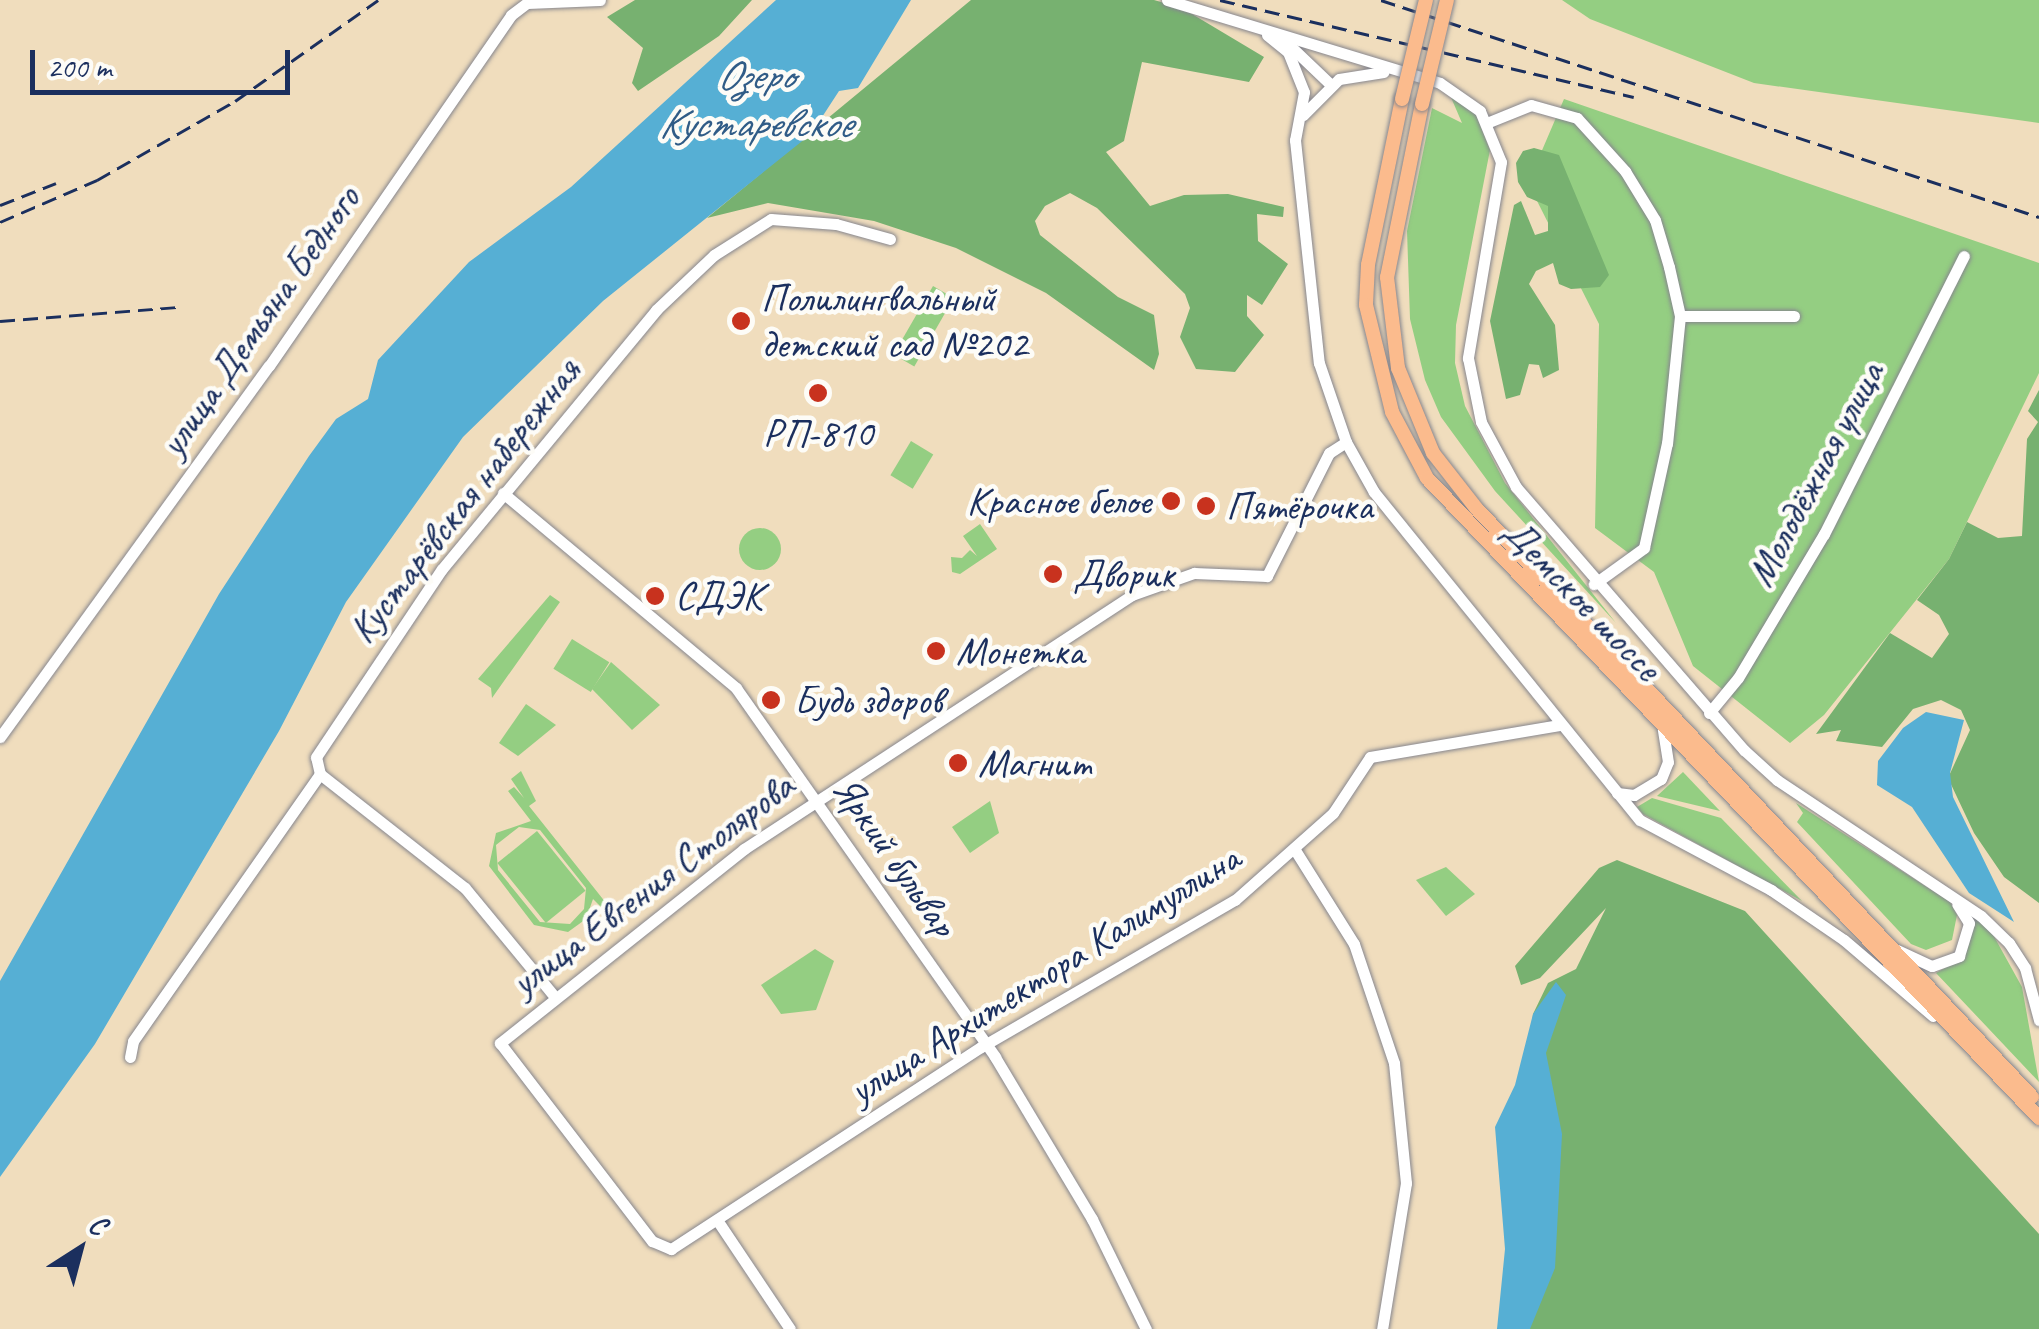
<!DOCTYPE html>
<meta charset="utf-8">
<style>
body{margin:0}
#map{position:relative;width:2039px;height:1329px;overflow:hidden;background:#f0ddbd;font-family:Caveat,sans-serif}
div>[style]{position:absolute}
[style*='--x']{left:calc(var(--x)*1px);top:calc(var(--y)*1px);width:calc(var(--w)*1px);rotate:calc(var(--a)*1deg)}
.green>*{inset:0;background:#94ce82;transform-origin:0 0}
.round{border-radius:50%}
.forest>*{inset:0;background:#77b170}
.water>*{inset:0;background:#56afd4}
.roads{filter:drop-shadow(0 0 2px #86868e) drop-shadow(0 0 2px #86868e)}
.minor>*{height:11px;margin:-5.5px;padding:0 5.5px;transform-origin:5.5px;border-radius:5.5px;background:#fff}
.major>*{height:14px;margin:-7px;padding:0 7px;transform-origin:7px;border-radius:7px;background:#fbbb8d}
.rail>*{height:2.5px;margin-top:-1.25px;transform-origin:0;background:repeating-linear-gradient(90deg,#1b2f5e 0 15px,transparent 0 23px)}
.bridges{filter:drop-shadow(0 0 2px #86868e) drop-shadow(0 0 2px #86868e)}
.major-bridge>*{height:14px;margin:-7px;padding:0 7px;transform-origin:7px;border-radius:7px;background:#fbbb8d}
.dots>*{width:28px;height:28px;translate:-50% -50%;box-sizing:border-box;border:5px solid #fdfcf7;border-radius:50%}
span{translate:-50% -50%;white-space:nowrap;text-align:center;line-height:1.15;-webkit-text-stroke:9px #fdfcf7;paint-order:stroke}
.poi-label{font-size:40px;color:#1b2f5e}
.left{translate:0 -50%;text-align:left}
.right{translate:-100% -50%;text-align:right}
.street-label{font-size:40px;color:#1b2f5e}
.water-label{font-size:42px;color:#305c87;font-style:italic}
.north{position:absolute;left:30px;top:1199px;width:100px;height:100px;-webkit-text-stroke:8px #fdfcf7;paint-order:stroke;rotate:36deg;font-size:28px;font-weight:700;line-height:40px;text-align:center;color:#1b2f5e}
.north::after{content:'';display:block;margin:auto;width:35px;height:45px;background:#1b2f5e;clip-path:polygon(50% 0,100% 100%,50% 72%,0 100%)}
.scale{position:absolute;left:30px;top:50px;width:260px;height:45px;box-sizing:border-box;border:5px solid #1b2f5e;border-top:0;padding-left:12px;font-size:30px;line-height:35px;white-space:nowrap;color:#1b2f5e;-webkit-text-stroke:8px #fdfcf7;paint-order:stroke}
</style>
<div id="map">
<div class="green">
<i style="clip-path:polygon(1562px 0,2039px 0,2039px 123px,1754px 83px,1590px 19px)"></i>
<i style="clip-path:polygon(1450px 95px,1476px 115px,1490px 150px,1456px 325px,1455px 363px,1465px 406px,1505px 483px,1616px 623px,1495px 491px,1441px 417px,1425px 380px,1410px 319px,1407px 231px,1432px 108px,1462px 123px)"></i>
<i style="clip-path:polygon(1564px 99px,2039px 263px,2039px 373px,1949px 559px,1824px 715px,1790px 743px,1693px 666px,1654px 572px,1595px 528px,1599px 324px,1528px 183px)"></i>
<i style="left:933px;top:286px;width:24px;height:79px;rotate:30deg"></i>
<i style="left:911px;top:441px;width:26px;height:40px;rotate:31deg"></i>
<i style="clip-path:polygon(980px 524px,997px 549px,960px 574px,952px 572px,951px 557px,962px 558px,970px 550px,977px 556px,963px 536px)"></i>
<i class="round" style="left:739px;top:528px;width:42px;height:42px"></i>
<i style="clip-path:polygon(550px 595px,560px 602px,492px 698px,491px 688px,478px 679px)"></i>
<i style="left:572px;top:639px;width:44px;height:35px;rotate:32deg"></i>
<i style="clip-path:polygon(611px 662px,660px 705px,632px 730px,592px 689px)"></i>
<i style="clip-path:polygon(526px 704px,556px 725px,518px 756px,499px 743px)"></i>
<i style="clip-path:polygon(evenodd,521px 771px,536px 801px,529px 806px,606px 903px,601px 907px,593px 899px,586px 919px,568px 932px,534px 925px,489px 866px,496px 833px,531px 821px,508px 791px,514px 787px,524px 798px,511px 779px,521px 771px,519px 827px,540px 830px,586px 888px,584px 909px,570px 924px,540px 922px,498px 870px,496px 845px,519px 827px)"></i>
<i style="clip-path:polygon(1683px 772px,1720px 811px,1657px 796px)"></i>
<i style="clip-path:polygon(1652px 798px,1721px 818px,1802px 901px,1643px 814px,1637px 807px)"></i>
<i style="clip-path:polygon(990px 801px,999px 833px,970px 853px,952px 827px)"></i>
<i style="clip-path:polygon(1796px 803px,1950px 902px,1957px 915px,1952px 940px,1926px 950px,1911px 944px,1797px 822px,1803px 813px)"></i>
<i style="left:537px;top:831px;width:77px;height:51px;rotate:51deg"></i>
<i style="clip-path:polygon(1446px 867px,1475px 894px,1446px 916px,1416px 880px)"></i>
<i style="clip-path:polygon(1975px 916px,1991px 931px,2022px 987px,2039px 1082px,1936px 973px,1964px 957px)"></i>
<i style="clip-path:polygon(815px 949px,834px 961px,816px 1010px,781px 1014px,761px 985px)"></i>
</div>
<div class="forest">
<i style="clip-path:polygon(635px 0,752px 0,719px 36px,638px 91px,632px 83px,643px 48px,607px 17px)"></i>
<i style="clip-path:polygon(971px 0,1154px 0,1182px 8px,1264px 57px,1249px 82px,1142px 62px,1124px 141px,1106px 152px,1150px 206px,1184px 195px,1228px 194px,1284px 207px,1283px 217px,1257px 214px,1258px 241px,1288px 264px,1262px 305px,1247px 295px,1247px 316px,1264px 335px,1235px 372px,1196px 369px,1180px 337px,1190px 308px,1185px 294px,1097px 208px,1070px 193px,1045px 206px,1035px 221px,1040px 235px,1118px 297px,1154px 315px,1159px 354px,1154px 370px,1046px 293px,956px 248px,874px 221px,768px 203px,707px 218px)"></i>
<i style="clip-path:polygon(1534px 148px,1559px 155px,1609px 275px,1600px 287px,1571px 289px,1559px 284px,1553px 263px,1536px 271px,1529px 284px,1555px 325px,1559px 370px,1543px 378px,1539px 365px,1529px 364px,1520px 395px,1506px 399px,1490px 321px,1514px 205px,1521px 201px,1535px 235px,1548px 231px,1548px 206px,1527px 197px,1518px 182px,1516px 163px,1523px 151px)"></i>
<i style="clip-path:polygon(2039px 390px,2039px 903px,2004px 877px,1974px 833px,1948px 778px,1970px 730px,1961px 710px,1941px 700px,1913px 709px,1882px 747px,1836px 741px,1841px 730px,1816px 734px,1890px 633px,1932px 658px,1949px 634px,1939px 615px,1917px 600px,1949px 559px,1967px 522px,1998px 538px,2022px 536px,2027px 439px,2038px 422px,2028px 411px)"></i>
<i style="clip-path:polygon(1617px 860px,1745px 911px,2039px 1234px,2039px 1329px,1505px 1329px,1533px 1014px,1548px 983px,1576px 969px,1606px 908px,1540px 978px,1521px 985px,1515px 966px,1599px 868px)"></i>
</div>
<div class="water">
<i style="clip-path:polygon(776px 0,911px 0,858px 88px,839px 91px,811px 134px,603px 301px,463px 437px,346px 602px,279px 731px,95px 1044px,0 1177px,0 981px,219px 594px,309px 456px,336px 419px,368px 399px,378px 360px,469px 262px,571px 187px)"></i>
<i style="clip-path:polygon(1926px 712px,1964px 720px,1950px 773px,1953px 797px,2014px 922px,1969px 893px,1912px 807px,1877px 785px,1878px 761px,1903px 728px)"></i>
<i style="clip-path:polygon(1556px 982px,1566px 995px,1546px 1053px,1562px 1134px,1555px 1268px,1530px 1329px,1497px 1329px,1505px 1249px,1495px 1127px,1515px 1085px,1533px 1014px)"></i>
</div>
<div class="roads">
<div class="minor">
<i style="--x:1167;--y:0;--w:285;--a:16.9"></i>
<i style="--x:1440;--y:83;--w:49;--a:35"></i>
<i style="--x:1480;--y:111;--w:55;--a:67.6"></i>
<i style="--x:1501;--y:162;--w:199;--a:99.6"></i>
<i style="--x:1468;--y:358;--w:65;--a:78.5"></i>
<i style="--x:1481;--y:422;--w:74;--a:61.7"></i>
<i style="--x:1516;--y:487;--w:348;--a:49.1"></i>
<i style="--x:1744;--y:750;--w:45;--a:42.3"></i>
<i style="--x:1777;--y:780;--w:245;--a:33.7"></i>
<i style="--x:1981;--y:916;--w:39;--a:44"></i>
<i style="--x:2009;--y:943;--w:30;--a:57"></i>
<i style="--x:2025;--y:968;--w:54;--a:74.9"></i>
<i style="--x:1267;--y:35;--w:27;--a:39"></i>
<i style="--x:1288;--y:52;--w:43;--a:68.2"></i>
<i style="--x:1304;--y:92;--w:49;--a:100.6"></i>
<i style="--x:1295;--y:140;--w:224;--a:83.9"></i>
<i style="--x:1319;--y:363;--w:83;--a:71.1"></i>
<i style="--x:1346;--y:442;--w:57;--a:60.8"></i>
<i style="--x:1374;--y:492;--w:422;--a:51"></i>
<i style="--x:1640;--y:820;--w:149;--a:28.1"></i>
<i style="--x:1771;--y:890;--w:88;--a:34.4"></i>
<i style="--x:1844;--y:940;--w:117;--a:40.5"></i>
<i style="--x:1286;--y:42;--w:62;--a:43.7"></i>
<i style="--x:1303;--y:115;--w:51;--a:-45"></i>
<i style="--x:1339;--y:79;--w:45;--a:-9"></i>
<i style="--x:1489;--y:122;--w:45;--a:-22"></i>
<i style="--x:1531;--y:105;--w:48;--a:15.8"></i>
<i style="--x:1577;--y:118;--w:72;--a:47.8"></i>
<i style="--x:1625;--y:171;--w:57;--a:58.5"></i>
<i style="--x:1655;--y:220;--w:49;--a:73.4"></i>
<i style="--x:1669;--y:267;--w:50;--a:77.3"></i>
<i style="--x:1680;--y:316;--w:128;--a:95.8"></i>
<i style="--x:1667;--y:443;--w:107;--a:102.4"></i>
<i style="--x:1644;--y:548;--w:62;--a:144.2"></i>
<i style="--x:1680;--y:316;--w:114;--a:0"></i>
<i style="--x:1346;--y:442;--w:20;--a:147"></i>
<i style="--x:1329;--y:453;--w:138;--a:116.8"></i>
<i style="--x:1267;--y:576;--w:73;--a:-177.6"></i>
<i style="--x:1194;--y:573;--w:66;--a:160.5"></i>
<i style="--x:1132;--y:595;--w:464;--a:146.8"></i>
<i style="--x:744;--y:849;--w:312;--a:141.5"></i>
<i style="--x:500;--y:1043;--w:250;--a:52.5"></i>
<i style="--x:652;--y:1241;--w:21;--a:23"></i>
<i style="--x:671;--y:1249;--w:370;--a:-33.1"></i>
<i style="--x:981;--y:1047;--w:293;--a:-30.1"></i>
<i style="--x:1235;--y:900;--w:131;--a:-41.6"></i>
<i style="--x:1333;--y:813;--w:67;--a:-56.5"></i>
<i style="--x:1370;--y:757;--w:192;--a:-9.6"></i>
<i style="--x:503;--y:493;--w:304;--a:39.9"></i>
<i style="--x:736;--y:688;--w:451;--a:54.9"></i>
<i style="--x:995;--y:1057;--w:189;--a:59.1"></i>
<i style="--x:1092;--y:1219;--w:123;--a:63.9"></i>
<i style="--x:1709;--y:713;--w:45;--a:-50.4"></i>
<i style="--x:1738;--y:678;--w:168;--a:-59.2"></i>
<i style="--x:1824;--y:534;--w:311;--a:-63.3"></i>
<i style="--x:0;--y:737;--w:458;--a:-54.1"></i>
<i style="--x:269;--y:366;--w:426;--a:-55.4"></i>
<i style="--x:511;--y:15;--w:20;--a:-37"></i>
<i style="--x:527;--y:3;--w:73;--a:-2.4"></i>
<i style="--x:320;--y:774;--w:184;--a:38.2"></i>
<i style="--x:465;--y:888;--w:141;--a:50.5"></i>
<i style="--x:1617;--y:793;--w:17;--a:7"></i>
<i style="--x:1634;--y:795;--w:31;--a:-31"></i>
<i style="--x:1661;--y:779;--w:18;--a:-68"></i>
<i style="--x:1668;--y:762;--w:33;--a:-99"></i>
<i style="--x:1295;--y:850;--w:111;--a:57.9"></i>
<i style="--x:1354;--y:944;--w:126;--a:71.4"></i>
<i style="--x:1394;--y:1063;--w:121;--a:84.3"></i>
<i style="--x:1406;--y:1183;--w:148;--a:99.3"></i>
<i style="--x:1897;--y:950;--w:38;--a:25"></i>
<i style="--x:1932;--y:966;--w:29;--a:-20"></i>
<i style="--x:1959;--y:956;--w:34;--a:-73"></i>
<i style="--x:1969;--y:923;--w:22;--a:-122"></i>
<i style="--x:130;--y:1057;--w:16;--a:-79"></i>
<i style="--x:133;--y:1041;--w:326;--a:-55"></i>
<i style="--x:320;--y:774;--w:17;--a:-103"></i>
<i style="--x:316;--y:757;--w:226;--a:-56.2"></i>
<i style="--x:442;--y:569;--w:336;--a:-50.4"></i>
<i style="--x:656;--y:310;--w:80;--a:-43.5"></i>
<i style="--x:714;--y:255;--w:67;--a:-32.3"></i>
<i style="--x:771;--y:219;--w:65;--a:4.4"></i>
<i style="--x:836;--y:224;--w:56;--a:15.5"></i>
<i style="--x:717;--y:1220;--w:131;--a:56.2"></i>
</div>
<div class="major">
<i style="--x:1402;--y:99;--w:169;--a:101.6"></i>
<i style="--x:1368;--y:265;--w:40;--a:92.9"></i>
<i style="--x:1366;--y:305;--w:110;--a:76.3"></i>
<i style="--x:1392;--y:412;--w:75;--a:62.1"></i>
<i style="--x:1427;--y:478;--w:886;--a:46.28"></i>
<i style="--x:1422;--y:104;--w:177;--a:101.4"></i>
<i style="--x:1387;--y:277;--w:92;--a:83.1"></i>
<i style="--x:1398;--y:368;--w:92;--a:67.6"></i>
<i style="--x:1433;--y:453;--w:70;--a:52"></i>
<i style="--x:1476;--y:508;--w:810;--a:46.65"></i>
</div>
</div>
<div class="rail">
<i style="--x:1220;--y:0;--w:425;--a:13.2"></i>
<i style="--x:1381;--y:0;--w:693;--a:18.25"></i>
<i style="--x:0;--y:205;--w:60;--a:-21.4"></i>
<i style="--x:0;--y:222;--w:106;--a:-23.4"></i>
<i style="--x:97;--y:180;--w:159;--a:-29.8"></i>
<i style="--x:235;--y:101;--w:175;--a:-35.2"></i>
<i style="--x:0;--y:321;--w:180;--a:-4.5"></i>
</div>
<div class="bridges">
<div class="major-bridge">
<i style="--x:1402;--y:99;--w:102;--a:-76.4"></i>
<i style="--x:1422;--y:104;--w:107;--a:-76.5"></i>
</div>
</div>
<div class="dots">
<i style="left:741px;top:321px;background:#c8321e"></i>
<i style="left:818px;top:393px;background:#c8321e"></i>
<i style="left:1171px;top:501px;background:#c8321e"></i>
<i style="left:1206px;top:506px;background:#c8321e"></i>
<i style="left:1053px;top:574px;background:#c8321e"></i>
<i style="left:655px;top:596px;background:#c8321e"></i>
<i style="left:936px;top:651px;background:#c8321e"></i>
<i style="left:771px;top:700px;background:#c8321e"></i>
<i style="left:958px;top:763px;background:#c8321e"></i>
</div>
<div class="poi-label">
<span class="left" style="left:761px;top:321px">Полилингвальный<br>детский сад №202</span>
<span style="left:818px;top:433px">РП-810</span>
<span class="right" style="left:1151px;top:501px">Красное белое</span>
<span class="left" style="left:1226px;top:506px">Пятёрочка</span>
<span class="left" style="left:1073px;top:574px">Дворик</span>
<span class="left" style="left:675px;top:596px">СДЭК</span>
<span class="left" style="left:956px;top:651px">Монетка</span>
<span class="left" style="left:794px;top:700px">Будь здоров</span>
<span class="left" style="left:978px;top:763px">Магнит</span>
</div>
<div class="street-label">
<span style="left:259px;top:321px;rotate:-55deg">улица Демьяна Бедного</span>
<span style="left:1815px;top:474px;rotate:-62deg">Молодёжная улица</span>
<span style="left:464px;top:500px;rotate:-52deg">Кустарёвская набережная</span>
<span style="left:1582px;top:599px;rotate:46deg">Демское шоссе</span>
<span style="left:895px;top:856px;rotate:55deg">Яркий бульвар</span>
<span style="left:652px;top:884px;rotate:-37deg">улица Евгения Столярова</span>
<span style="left:1044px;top:974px;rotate:-32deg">улица Архитектора Калимуллина</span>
</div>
<div class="water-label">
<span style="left:755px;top:100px">Озеро<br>Кустаревское</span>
</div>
<div class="north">С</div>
<div class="scale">200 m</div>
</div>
